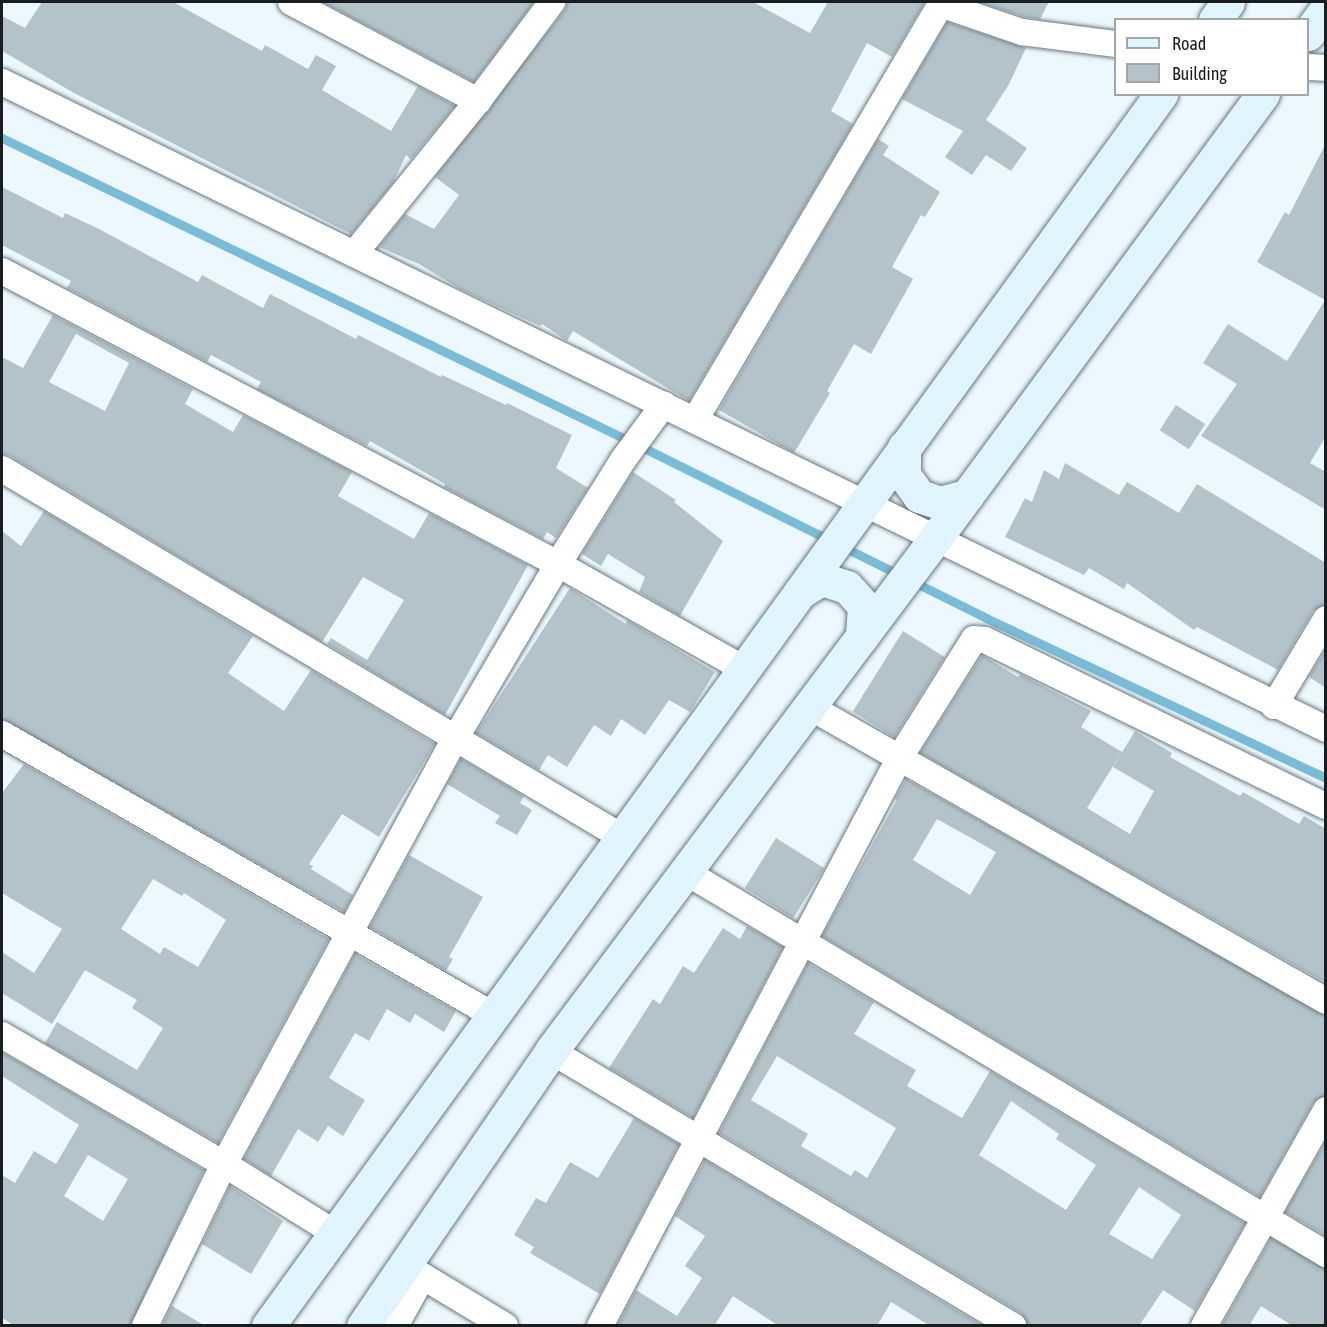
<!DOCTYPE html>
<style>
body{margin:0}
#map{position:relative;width:1327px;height:1327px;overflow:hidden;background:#ecf8fe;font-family:"Asap Condensed",sans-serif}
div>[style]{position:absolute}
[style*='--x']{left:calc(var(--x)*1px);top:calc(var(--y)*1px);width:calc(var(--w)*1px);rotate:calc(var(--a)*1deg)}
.stream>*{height:9px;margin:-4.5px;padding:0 4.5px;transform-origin:4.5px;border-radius:4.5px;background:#7abcd8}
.building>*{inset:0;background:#b4c3ca;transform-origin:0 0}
.roads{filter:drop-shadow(0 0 2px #69777d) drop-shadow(0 0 2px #69777d)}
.street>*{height:26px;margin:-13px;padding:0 13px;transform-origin:13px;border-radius:13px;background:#fff}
.secondary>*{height:33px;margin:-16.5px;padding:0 16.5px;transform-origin:16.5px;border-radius:16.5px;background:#e0f4fd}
span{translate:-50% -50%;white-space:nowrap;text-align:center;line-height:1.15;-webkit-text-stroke:4.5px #fff;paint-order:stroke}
.frame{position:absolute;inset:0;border:3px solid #181e20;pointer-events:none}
.legend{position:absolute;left:1114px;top:18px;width:195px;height:78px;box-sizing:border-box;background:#fff;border:2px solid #a3a5a6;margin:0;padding:8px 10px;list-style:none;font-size:18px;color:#181e20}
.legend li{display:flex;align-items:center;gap:12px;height:30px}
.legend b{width:30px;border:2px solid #a3a5a6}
</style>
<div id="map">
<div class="stream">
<i style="--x:2;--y:138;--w:706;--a:25.77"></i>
<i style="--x:638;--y:445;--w:389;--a:26.4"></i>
<i style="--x:986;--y:618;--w:376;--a:25.2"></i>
</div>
<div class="building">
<i style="clip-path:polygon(42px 2px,173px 2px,262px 51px,265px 45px,308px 69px,316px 55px,336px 66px,322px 90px,391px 131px,418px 86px,455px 106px,411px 159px,406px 155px,393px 183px,351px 234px,74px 93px,2px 51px,2px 16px,25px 28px)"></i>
<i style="clip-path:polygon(322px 2px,534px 2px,474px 82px)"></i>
<i style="clip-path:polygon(567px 2px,753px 2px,810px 33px,828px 2px,925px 2px,892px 57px,867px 43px,831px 111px,853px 124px,689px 401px,573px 331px,567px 341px,542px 324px,540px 326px,460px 289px,419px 264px,379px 247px,405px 214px,434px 229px,459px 195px,435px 177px,564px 11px)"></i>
<i style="clip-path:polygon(979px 2px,1049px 2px,1040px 19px,1025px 17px)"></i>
<i style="clip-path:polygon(947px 22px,1026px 48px,1008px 86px,986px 120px,1027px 148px,1011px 171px,986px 155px,972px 175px,945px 157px,963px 131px,902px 99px)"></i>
<i style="clip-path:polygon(878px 139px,889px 146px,883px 155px,940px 192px,925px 217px,921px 215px,892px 267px,913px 279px,871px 354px,854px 344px,827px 391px,830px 393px,794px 453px,719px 410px)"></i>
<i style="clip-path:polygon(1326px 143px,1326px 436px,1310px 463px,1326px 472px,1326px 510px,1201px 436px,1237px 384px,1203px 363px,1228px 324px,1287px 361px,1325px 300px,1257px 262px,1285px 212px,1289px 215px)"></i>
<i style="clip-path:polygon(2px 187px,63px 218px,65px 213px,99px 229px,198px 282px,202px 275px,263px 308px,270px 294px,356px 339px,358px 335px,441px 377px,442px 375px,506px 405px,507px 403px,572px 435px,556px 468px,588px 488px,556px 538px,547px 532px,543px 539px,444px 487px,445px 484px,370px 441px,367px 446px,257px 389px,261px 382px,211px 355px,207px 362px,67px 288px,71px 281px,2px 245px)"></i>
<i style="clip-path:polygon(evenodd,53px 315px,193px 389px,185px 404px,233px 432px,243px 415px,352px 472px,338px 496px,414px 539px,429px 513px,528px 565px,445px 715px,327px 644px,331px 638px,367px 660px,404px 600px,363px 577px,322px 642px,10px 456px,2px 454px,2px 357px,23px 368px,53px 315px,76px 334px,129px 363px,105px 411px,49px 382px,76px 334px)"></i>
<i style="left:1176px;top:405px;width:35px;height:30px;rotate:33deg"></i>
<i style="clip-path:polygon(1065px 463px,1119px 495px,1127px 482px,1179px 513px,1197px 484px,1326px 563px,1326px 604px,1313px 611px,1278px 670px,1197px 627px,1194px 630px,1127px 583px,1124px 589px,1089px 568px,1084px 575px,1005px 537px,1025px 498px,1032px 502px,1044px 470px,1059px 479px)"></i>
<i style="clip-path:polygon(633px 472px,676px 500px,674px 502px,723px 541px,680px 616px,639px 592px,645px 577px,608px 554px,601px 566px,582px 554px)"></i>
<i style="clip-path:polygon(44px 511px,253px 636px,228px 673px,284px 711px,311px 670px,435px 744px,379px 837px,342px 814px,309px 864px,313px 866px,311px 869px,353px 895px,344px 912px,2px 719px,2px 531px,21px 546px)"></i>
<i style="clip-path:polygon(570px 588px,626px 624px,627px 620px,715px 672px,690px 712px,669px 700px,645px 735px,621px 719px,611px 736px,594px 725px,567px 767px,548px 755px,539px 770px,476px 733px)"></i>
<i style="left:903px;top:631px;width:49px;height:95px;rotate:32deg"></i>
<i style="clip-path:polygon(1326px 649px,1326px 688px,1309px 677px)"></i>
<i style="clip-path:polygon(982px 655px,1018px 677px,1020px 674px,1091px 711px,1081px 727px,1122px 752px,1087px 808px,1130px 834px,1154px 791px,1113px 767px,1135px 731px,1172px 753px,1170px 757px,1240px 796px,1243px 792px,1299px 824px,1304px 816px,1326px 829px,1326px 983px,920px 753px)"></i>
<i style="clip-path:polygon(461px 759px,524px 796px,520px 803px,532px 810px,517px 835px,495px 823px,500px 816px,447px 784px)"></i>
<i style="clip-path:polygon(evenodd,24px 764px,329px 939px,218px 1143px,45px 1043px,57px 1022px,137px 1070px,163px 1028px,132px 1008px,137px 1000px,85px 970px,52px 1024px,2px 993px,2px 952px,34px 973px,62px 929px,2px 893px,2px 793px,24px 764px,153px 879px,182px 896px,184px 893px,226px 920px,198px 967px,164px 947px,160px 954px,121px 929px,153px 879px)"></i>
<i style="clip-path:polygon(evenodd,906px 779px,1326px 1016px,1326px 1095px,1313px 1103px,1260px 1197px,822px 936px,897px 800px,895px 799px,906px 779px,937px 819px,996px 852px,970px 895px,913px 860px,937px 819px)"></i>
<i style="left:776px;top:838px;width:57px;height:59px;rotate:32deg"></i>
<i style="clip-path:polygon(409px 855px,483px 897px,449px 957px,453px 959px,446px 971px,370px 927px)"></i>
<i style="clip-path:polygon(747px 926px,783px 947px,693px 1118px,609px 1068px,653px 999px,660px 1004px,683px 966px,694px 973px,723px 928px,740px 939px)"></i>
<i style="clip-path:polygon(355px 954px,456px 1011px,444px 1032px,415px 1014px,410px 1023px,387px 1009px,369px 1041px,355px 1033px,329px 1078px,365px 1100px,343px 1136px,328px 1126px,318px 1142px,298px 1129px,271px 1176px,244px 1159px)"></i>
<i style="clip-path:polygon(evenodd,808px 963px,874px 1002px,854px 1034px,916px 1070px,907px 1086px,962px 1118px,990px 1071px,1245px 1223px,1195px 1311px,1163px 1290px,1139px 1326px,1028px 1326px,1021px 1313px,719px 1133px,808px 963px,777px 1056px,896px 1128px,867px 1178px,855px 1170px,851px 1176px,801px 1146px,808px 1134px,751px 1100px,777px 1056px,808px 963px,1011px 1101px,1059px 1134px,1056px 1139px,1096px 1165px,1066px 1210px,979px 1155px,1011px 1101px,808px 963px,1139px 1187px,1181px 1215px,1152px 1259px,1109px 1234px,1139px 1187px)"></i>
<i style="clip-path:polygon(evenodd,2px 1052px,204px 1170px,130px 1326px,15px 1326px,2px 1318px,2px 1175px,15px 1183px,34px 1151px,56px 1164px,79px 1125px,2px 1076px,2px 1052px,88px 1155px,128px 1179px,103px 1221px,64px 1196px,88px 1155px)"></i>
<i style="clip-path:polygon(634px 1118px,679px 1144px,600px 1294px,530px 1253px,534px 1247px,514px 1235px,536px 1198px,546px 1203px,570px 1162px,598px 1178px)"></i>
<i style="clip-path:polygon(1326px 1141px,1326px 1236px,1285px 1212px)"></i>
<i style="clip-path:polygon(705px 1160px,983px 1326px,930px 1326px,891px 1302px,877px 1326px,779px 1326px,733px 1296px,714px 1326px,617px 1326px,636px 1290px,677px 1316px,702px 1278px,685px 1266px,705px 1236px,675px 1216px)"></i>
<i style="clip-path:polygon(230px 1186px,283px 1221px,251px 1274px,202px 1244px)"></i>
<i style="clip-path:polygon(1271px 1238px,1326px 1269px,1326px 1326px,1293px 1326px,1261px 1306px,1249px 1326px,1222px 1325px)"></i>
<i style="clip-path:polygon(172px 1306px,205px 1326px,162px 1326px)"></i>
</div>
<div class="roads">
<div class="street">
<i style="--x:291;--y:2;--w:212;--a:27.9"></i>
<i style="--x:940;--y:4;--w:87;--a:18.9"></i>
<i style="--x:1022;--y:32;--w:95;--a:7.3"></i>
<i style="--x:1308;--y:67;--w:18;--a:3"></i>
<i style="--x:2;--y:82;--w:1474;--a:26.04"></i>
<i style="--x:354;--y:254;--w:197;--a:-51"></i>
<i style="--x:478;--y:101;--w:124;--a:-53.2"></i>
<i style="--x:2;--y:271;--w:628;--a:27.79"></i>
<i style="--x:558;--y:564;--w:214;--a:29.4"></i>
<i style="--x:695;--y:420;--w:486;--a:-59.4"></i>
<i style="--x:2;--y:469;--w:721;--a:30.69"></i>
<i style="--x:1274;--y:706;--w:101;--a:-59.1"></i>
<i style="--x:810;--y:707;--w:594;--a:29.67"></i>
<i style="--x:2;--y:734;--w:566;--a:29.78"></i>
<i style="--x:684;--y:871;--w:748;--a:30.82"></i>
<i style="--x:2;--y:1035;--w:257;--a:30.2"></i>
<i style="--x:224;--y:1164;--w:131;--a:31.9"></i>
<i style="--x:551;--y:1051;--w:538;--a:30.76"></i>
<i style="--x:404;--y:1265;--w:118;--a:31.1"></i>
<i style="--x:145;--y:1326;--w:180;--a:-64"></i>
<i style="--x:224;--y:1164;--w:484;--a:-61.5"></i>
<i style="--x:455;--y:739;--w:203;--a:-59.5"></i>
<i style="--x:558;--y:564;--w:123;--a:-58"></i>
<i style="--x:623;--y:460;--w:69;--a:-53.8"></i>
<i style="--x:395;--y:1326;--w:57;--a:-60.8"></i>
<i style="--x:600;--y:1326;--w:643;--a:-62.2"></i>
<i style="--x:900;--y:757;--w:139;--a:-57.9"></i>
<i style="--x:974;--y:639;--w:11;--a:5"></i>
<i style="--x:985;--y:640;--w:379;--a:26"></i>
<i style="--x:1204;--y:1326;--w:248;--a:-60.5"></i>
</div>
<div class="secondary">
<i style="--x:1215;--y:20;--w:22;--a:-54"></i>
<i style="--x:1308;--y:34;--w:31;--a:-54"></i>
<i style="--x:904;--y:447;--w:28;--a:90"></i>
<i style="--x:904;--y:475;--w:26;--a:54"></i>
<i style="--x:919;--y:496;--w:22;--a:18"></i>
<i style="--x:940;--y:503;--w:28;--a:-15"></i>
<i style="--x:800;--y:592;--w:26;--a:-31"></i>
<i style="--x:822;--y:579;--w:26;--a:18"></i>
<i style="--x:847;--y:587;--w:25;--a:48"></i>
<i style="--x:864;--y:606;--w:31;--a:94"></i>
<i style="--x:268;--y:1326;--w:1522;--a:-54.06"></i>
<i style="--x:363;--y:1326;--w:333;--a:-55.6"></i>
<i style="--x:551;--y:1051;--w:640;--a:-53.13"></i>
<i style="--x:935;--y:539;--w:553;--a:-53.61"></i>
</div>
</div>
<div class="frame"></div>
<ul class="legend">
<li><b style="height:8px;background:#e0f4fd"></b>Road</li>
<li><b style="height:16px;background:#b4c3ca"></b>Building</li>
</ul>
</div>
